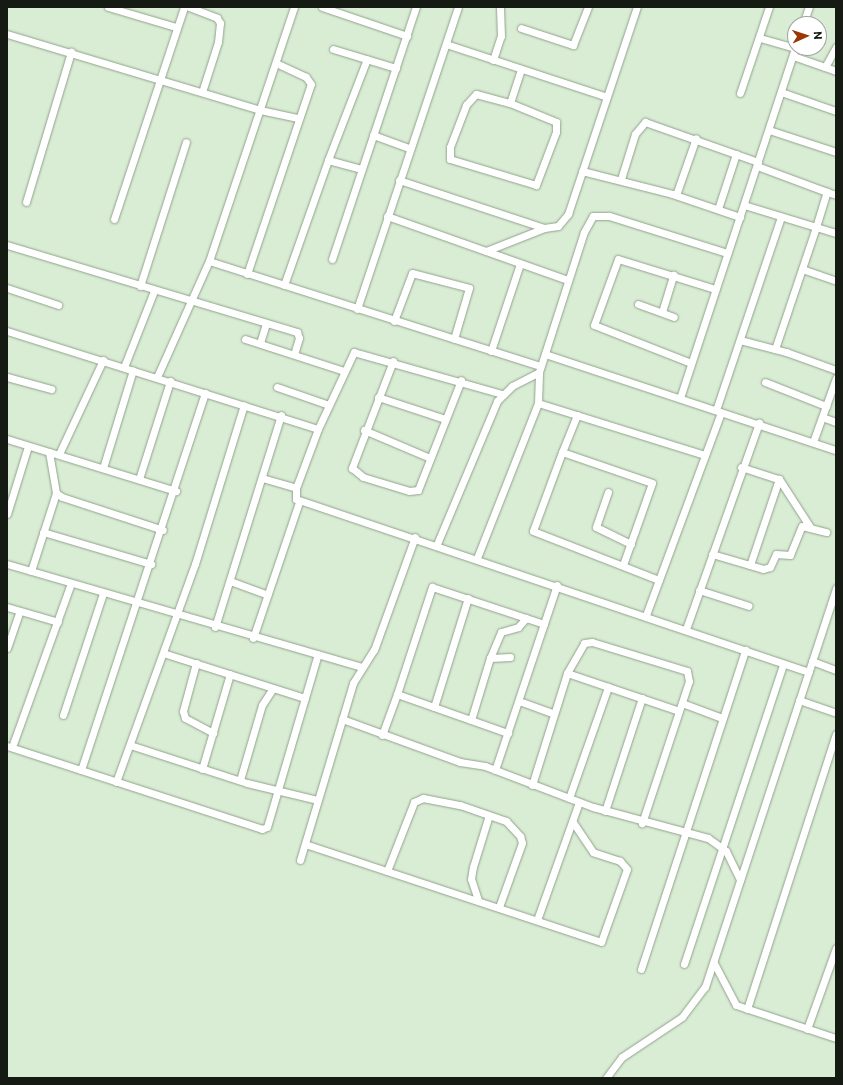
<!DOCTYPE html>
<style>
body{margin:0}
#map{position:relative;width:843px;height:1085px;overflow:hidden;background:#d9ecd4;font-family:Commissioner,sans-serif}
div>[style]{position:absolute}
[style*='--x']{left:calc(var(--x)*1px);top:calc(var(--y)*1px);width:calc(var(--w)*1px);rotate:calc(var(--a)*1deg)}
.roads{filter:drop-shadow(0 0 1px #91a28c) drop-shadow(0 0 1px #91a28c)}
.minor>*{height:7px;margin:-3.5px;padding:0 3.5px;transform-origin:3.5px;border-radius:3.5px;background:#fff}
span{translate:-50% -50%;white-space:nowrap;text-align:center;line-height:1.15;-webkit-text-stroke:4px #fff;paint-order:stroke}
.frame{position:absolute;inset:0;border:8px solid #151b13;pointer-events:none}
.north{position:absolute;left:787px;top:16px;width:40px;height:40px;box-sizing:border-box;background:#fff;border:1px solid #a1a4a1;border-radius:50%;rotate:87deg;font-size:11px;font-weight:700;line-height:16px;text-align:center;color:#151b13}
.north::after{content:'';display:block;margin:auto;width:14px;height:18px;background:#9b3703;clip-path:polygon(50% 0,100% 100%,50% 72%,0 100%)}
</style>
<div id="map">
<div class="roads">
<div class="minor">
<i style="--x:108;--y:7;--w:71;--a:16.4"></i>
<i style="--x:189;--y:7;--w:30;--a:21"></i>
<i style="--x:217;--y:18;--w:6;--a:59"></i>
<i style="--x:220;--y:23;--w:19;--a:96"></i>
<i style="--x:218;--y:42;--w:52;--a:107.7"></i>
<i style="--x:322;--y:7;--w:90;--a:18.8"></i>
<i style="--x:803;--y:24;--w:18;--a:-71"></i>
<i style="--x:521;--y:28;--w:55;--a:18.1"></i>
<i style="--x:573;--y:45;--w:41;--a:-68.5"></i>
<i style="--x:7;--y:34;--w:264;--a:16.7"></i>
<i style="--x:260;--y:110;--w:40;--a:12"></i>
<i style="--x:760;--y:38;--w:36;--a:16"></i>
<i style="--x:446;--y:44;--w:169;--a:18.2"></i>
<i style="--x:333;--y:49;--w:66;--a:16.8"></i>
<i style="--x:793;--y:56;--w:34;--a:19"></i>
<i style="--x:825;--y:67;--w:23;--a:-61"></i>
<i style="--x:493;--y:60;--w:25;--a:-72"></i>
<i style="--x:501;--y:36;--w:29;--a:-92"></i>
<i style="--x:825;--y:67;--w:12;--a:20"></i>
<i style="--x:781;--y:92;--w:58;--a:19.1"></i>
<i style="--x:740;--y:93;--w:91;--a:-71.4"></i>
<i style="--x:476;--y:94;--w:35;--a:15"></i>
<i style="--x:510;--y:103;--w:50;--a:22.4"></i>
<i style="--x:556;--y:122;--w:10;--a:90"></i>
<i style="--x:556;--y:132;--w:57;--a:110.7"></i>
<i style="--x:536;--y:185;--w:90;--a:-163.2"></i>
<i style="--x:450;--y:159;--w:12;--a:-90"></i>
<i style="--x:450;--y:147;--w:45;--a:-69.1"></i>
<i style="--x:466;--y:105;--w:15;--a:-48"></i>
<i style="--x:510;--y:103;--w:36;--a:-72"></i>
<i style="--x:769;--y:130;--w:71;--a:18.2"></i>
<i style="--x:373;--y:135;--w:38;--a:20"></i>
<i style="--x:328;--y:160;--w:108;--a:-68.9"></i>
<i style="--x:757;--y:166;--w:75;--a:20.4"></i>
<i style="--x:582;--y:171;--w:93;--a:14.3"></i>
<i style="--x:672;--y:194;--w:72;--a:18.7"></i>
<i style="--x:621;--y:179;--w:47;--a:-72.7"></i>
<i style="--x:635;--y:134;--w:16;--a:-50"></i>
<i style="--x:645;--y:122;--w:120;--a:19.5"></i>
<i style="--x:399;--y:180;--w:153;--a:18.3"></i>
<i style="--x:544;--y:228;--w:14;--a:-8"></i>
<i style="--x:558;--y:226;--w:16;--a:-50"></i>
<i style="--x:568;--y:214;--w:218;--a:-71.6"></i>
<i style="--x:676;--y:195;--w:60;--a:-70.7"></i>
<i style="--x:26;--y:202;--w:157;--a:-73.3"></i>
<i style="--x:744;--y:205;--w:75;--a:17"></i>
<i style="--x:816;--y:227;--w:37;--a:-73"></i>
<i style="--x:827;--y:192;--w:9;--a:18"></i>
<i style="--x:718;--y:209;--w:58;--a:-71.9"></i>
<i style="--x:387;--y:216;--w:192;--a:19.5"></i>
<i style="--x:114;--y:219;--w:223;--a:-71.7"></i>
<i style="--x:7;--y:245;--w:303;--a:16.7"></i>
<i style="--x:297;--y:332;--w:6;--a:72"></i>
<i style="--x:299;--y:338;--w:17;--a:107"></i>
<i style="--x:486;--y:251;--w:62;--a:-21.6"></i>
<i style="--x:332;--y:259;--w:266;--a:-71.6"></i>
<i style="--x:209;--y:261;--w:347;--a:17.6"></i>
<i style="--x:802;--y:269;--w:36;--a:19"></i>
<i style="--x:247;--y:274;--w:200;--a:-71.4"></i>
<i style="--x:311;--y:84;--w:9;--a:-126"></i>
<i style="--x:306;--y:77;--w:33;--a:-155"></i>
<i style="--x:284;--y:285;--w:133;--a:-70.6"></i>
<i style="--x:328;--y:160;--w:34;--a:15"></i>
<i style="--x:140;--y:286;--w:151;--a:-72.3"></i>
<i style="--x:7;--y:288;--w:54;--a:18.4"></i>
<i style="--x:638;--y:304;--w:38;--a:20"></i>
<i style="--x:357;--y:309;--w:318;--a:-71.5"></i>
<i style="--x:662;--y:312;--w:39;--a:-73"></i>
<i style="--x:394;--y:321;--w:51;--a:-69.4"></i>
<i style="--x:412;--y:273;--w:59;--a:14.7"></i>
<i style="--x:469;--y:288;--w:53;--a:106.4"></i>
<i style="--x:7;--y:331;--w:326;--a:17.5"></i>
<i style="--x:245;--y:339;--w:104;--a:17.9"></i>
<i style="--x:740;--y:340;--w:48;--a:14.6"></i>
<i style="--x:786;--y:352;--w:53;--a:19.8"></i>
<i style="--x:260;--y:343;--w:21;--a:-73"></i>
<i style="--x:775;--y:349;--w:129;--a:-71.4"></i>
<i style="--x:816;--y:227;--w:21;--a:17"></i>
<i style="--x:491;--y:351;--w:92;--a:-71.6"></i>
<i style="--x:545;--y:354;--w:306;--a:18.3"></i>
<i style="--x:393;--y:361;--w:115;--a:111"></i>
<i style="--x:352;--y:468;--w:14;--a:39"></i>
<i style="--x:363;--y:477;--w:48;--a:16.9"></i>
<i style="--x:409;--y:491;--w:9;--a:-6"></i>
<i style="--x:418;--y:490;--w:118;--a:-68.6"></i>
<i style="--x:691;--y:363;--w:104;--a:-158.6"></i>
<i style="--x:594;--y:325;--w:70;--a:-70"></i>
<i style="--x:618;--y:259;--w:102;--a:17.2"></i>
<i style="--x:124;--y:367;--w:82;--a:-68.5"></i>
<i style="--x:7;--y:377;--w:46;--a:15.3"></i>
<i style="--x:157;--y:377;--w:127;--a:-65.9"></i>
<i style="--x:209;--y:261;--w:268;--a:-71.5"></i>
<i style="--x:765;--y:382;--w:66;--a:21.5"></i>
<i style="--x:277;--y:387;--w:55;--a:19.1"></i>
<i style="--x:502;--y:394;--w:154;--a:-164.2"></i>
<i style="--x:354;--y:352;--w:85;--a:115.1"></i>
<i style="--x:318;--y:429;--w:63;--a:110.4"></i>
<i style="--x:296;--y:488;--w:11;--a:90"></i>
<i style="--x:296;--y:499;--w:541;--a:18.64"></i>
<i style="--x:378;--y:397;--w:71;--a:18.2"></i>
<i style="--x:680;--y:398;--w:368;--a:-71.8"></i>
<i style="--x:538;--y:403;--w:175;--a:17.3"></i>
<i style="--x:716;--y:410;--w:204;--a:-71.4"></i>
<i style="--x:577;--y:415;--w:40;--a:112"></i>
<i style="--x:562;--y:452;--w:95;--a:19"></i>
<i style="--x:652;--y:483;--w:87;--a:109.5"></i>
<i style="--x:822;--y:417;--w:15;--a:20"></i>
<i style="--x:364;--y:430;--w:72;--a:23"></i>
<i style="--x:7;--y:439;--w:177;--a:17.1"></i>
<i style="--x:813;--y:442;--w:68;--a:-70.2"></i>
<i style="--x:49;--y:452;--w:42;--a:80.3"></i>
<i style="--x:56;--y:493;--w:7;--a:34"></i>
<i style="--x:62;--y:497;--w:106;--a:18.1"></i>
<i style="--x:562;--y:452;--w:84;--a:110.2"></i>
<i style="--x:533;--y:531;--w:135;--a:21.3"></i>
<i style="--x:59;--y:454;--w:104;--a:-64.9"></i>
<i style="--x:741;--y:467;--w:40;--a:18"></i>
<i style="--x:779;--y:479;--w:57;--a:57.1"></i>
<i style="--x:103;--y:468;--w:102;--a:-73"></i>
<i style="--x:262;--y:478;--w:35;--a:16"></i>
<i style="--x:139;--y:479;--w:103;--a:-72.4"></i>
<i style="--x:608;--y:492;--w:37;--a:109"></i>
<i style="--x:596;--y:527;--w:39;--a:26"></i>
<i style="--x:7;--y:514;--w:71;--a:-72.8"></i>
<i style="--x:43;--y:532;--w:113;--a:16.5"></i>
<i style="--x:437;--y:544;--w:155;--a:-67.2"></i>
<i style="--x:497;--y:401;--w:21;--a:-45"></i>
<i style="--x:512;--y:386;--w:30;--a:-27"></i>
<i style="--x:712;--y:554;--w:53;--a:16.4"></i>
<i style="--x:763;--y:569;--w:7;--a:-16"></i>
<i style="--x:770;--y:567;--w:14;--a:-65"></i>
<i style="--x:776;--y:554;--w:14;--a:4"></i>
<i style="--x:790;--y:555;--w:31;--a:-68"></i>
<i style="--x:802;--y:526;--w:25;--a:14"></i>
<i style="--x:477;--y:558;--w:167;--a:-68.5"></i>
<i style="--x:538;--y:403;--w:31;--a:-88"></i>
<i style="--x:539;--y:372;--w:147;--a:-72.2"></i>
<i style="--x:584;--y:232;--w:18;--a:-61"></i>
<i style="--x:593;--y:216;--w:16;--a:0"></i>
<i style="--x:609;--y:216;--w:124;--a:17.4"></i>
<i style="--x:7;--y:564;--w:370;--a:16.2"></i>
<i style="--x:750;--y:565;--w:91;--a:-71.4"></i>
<i style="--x:31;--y:571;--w:82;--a:-72.2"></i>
<i style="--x:230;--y:581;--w:40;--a:20.2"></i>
<i style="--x:699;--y:590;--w:52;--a:17.7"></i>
<i style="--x:7;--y:607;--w:53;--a:16.4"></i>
<i style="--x:646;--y:615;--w:216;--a:-69.7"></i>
<i style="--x:215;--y:627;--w:222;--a:-72.7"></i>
<i style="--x:686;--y:629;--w:219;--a:-70.5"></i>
<i style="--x:253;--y:638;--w:144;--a:-71.3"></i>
<i style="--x:7;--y:648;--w:39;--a:-71"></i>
<i style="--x:163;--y:653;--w:149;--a:17.6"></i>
<i style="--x:490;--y:658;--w:28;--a:-67"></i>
<i style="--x:501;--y:632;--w:18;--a:-16"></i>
<i style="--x:518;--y:627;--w:12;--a:-48"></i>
<i style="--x:812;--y:661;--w:26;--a:21"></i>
<i style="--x:196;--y:663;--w:50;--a:105.2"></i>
<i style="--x:183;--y:711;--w:7;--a:74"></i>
<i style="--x:185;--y:718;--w:32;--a:28"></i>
<i style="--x:567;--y:673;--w:118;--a:18.7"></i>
<i style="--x:397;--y:694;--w:113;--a:-71.9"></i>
<i style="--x:432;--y:587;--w:118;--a:18.3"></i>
<i style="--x:799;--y:700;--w:39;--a:19"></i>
<i style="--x:519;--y:701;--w:37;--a:20"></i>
<i style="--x:682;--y:703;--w:43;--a:20.6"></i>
<i style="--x:434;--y:707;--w:114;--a:-72.7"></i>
<i style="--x:63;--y:715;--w:128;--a:-71.8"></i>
<i style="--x:342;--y:719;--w:126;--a:20"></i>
<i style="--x:460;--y:762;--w:25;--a:9"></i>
<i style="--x:485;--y:766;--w:116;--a:20.8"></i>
<i style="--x:593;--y:807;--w:119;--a:15.1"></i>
<i style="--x:708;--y:838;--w:22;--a:36"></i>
<i style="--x:726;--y:851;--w:32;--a:64"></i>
<i style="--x:471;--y:720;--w:65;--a:-73"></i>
<i style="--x:490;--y:658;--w:20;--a:-3"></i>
<i style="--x:382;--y:735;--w:44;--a:-69.9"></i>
<i style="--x:397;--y:694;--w:118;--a:19.4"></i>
<i style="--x:130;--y:745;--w:123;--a:18"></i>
<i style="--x:247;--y:783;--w:73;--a:13.5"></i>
<i style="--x:7;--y:746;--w:268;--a:18"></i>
<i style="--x:262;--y:829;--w:5;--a:-22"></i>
<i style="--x:267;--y:827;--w:180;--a:-73.6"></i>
<i style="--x:12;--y:747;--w:174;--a:-70.2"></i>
<i style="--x:202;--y:769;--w:99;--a:-73.6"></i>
<i style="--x:81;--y:770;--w:397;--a:-71.8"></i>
<i style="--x:495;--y:770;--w:195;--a:-71.5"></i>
<i style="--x:240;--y:780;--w:78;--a:-73.7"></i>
<i style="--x:262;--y:705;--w:20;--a:-57"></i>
<i style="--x:116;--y:782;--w:232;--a:-70.1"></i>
<i style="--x:195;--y:564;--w:166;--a:-72.9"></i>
<i style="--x:532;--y:785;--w:117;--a:-72.6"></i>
<i style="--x:567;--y:673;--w:34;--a:-60"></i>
<i style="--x:584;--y:643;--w:8;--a:-7"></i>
<i style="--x:592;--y:642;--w:99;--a:17"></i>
<i style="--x:687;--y:671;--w:10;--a:79"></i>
<i style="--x:689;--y:681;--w:150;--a:108.3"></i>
<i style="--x:569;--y:798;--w:118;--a:-70.6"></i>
<i style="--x:605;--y:811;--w:119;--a:-71.9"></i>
<i style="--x:305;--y:844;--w:312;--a:18.3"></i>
<i style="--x:601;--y:942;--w:77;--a:-70.4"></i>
<i style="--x:627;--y:869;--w:11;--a:-131"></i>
<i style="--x:620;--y:861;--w:28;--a:-162"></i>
<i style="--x:593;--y:852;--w:37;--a:-124"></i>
<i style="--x:300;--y:860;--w:185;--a:-73.3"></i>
<i style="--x:353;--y:683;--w:39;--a:-58"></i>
<i style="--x:374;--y:650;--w:120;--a:-70.1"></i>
<i style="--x:387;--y:871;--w:74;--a:-68.6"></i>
<i style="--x:414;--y:802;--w:10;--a:-24"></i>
<i style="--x:423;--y:798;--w:38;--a:11"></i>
<i style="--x:460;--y:805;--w:49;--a:19.2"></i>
<i style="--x:506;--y:821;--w:21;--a:47"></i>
<i style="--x:520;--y:836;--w:7;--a:74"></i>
<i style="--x:522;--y:843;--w:68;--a:109.8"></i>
<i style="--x:478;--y:900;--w:22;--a:-108"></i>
<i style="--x:471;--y:879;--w:12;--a:-81"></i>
<i style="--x:473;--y:867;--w:54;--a:-72.9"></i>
<i style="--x:537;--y:920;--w:125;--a:-70.4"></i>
<i style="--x:714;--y:963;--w:47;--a:62.4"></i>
<i style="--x:736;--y:1005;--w:105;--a:18.3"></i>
<i style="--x:684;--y:964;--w:316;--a:-71.7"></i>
<i style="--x:641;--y:969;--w:336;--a:-71.9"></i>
<i style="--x:747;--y:1009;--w:289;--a:-72.1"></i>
<i style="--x:807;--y:1029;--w:86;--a:-70.3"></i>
<i style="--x:606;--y:1078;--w:26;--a:-53"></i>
<i style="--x:622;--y:1057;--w:72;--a:-33.7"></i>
<i style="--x:682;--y:1017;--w:38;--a:-53"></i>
<i style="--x:705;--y:987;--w:420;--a:-71.8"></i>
</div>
</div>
<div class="frame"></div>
<div class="north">N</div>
</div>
